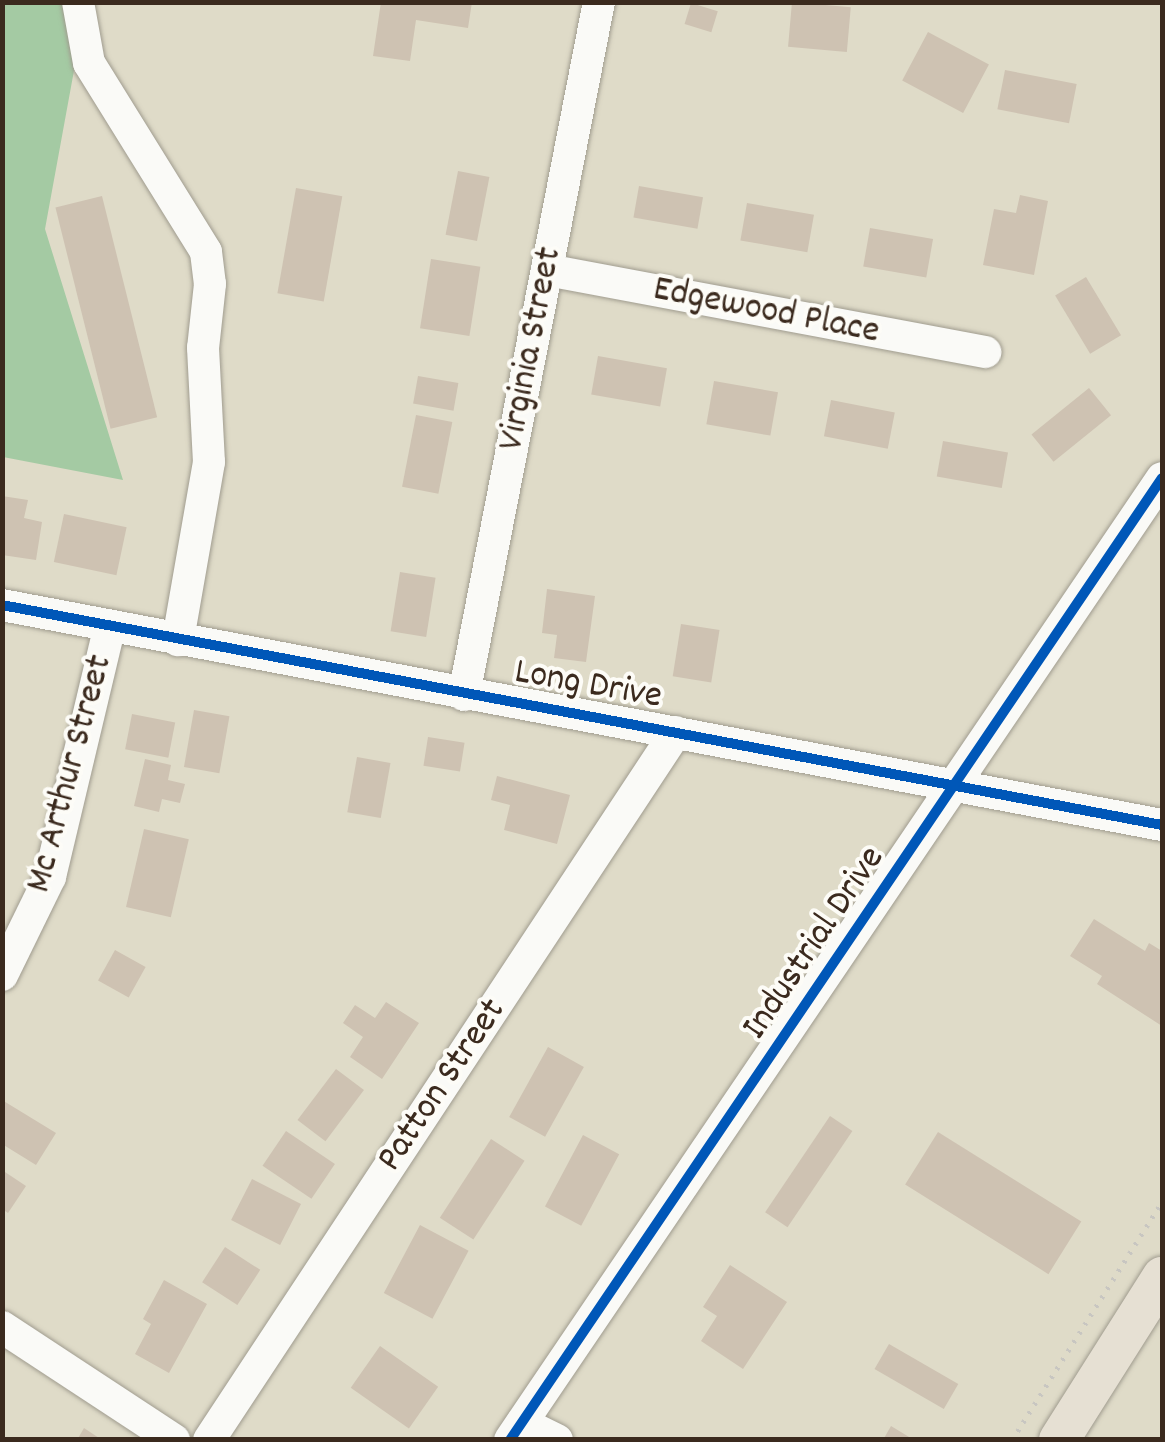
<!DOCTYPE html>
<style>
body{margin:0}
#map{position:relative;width:1165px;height:1442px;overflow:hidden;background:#dfdbc8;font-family:Dekko,sans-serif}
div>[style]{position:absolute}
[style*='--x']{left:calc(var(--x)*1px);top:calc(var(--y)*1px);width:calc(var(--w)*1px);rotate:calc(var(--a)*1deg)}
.forest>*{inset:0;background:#a4caa3}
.building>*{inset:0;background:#cec2b2;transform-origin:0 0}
.path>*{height:5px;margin-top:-2.5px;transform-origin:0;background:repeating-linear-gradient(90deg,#c8c6c1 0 2.5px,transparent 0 10.5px)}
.roads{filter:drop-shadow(0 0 2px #a09c8f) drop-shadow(0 0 2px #a09c8f)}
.minor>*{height:32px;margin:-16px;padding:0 16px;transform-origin:16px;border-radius:16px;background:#fafaf7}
.major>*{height:40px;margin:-20px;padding:0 20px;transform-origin:20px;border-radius:20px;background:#e6e0d3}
.cycleway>*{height:10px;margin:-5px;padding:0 5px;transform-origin:5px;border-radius:5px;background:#0057b8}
span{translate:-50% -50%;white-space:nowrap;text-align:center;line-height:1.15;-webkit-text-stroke:8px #fdfcf7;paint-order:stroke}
.street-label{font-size:38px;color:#3b2a1e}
.frame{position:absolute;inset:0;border:5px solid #3b2a1e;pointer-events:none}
</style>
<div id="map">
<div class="forest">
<i style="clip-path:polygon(2px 3px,64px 3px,75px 65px,45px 229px,123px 480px,3px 457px)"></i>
</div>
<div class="building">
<i style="clip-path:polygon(381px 2px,472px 2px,468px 28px,416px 20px,410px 61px,373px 56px)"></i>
<i style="left:792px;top:2px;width:59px;height:45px;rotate:5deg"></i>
<i style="left:691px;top:3px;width:28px;height:22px;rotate:17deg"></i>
<i style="left:928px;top:32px;width:69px;height:55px;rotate:28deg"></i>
<i style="left:1005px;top:70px;width:73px;height:40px;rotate:11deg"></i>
<i style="left:458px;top:171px;width:32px;height:65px;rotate:11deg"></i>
<i style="left:639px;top:186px;width:65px;height:32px;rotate:10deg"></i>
<i style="left:296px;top:188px;width:47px;height:107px;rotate:10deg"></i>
<i style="clip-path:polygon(1020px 195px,1048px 201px,1034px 275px,983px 265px,994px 209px,1016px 213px)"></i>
<i style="left:102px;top:196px;width:228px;height:48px;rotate:76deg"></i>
<i style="left:747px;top:203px;width:68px;height:38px;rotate:10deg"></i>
<i style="left:870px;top:228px;width:64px;height:39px;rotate:10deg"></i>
<i style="left:431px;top:259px;width:50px;height:70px;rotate:9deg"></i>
<i style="left:1086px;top:277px;width:68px;height:36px;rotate:59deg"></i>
<i style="left:598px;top:356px;width:70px;height:39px;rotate:10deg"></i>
<i style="left:418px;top:376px;width:41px;height:28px;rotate:10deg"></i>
<i style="left:714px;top:381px;width:65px;height:44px;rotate:10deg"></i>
<i style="left:1089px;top:388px;width:35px;height:74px;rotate:51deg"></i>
<i style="left:831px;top:400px;width:65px;height:37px;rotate:11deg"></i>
<i style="left:416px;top:415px;width:37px;height:73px;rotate:11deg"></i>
<i style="left:943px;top:441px;width:66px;height:36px;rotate:10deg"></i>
<i style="clip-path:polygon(2px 496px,28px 500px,24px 518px,42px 522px,36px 560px,2px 555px)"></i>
<i style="left:64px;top:514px;width:64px;height:49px;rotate:12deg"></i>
<i style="left:400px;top:572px;width:36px;height:60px;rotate:9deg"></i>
<i style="clip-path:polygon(547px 589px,595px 596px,586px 662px,554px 658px,557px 635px,542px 633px)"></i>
<i style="left:681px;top:624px;width:39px;height:53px;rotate:9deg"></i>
<i style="left:194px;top:710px;width:36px;height:58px;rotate:10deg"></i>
<i style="left:132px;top:714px;width:44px;height:36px;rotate:11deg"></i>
<i style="left:428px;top:737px;width:37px;height:29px;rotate:9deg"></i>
<i style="left:357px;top:757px;width:34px;height:56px;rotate:10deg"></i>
<i style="clip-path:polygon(145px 759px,171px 765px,168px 780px,185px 784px,180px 803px,162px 799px,159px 812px,134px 806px)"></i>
<i style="clip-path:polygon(497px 776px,570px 795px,557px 844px,504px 830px,510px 805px,491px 800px)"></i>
<i style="left:144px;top:829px;width:46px;height:80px;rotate:13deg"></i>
<i style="clip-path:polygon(1094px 919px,1145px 951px,1149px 943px,1162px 951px,1162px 1026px,1097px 984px,1102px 976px,1070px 956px)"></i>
<i style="left:115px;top:950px;width:35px;height:35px;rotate:29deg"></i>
<i style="clip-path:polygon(386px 1002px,419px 1023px,382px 1079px,350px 1057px,363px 1037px,343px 1023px,355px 1005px,375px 1018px)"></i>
<i style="left:548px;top:1047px;width:41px;height:80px;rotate:29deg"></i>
<i style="left:336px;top:1069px;width:35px;height:64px;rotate:37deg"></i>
<i style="clip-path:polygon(2px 1100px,56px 1133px,36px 1165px,2px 1144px)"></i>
<i style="left:830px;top:1116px;width:27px;height:116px;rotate:34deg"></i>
<i style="left:286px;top:1131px;width:59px;height:42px;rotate:34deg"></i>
<i style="left:938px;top:1132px;width:169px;height:62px;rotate:32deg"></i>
<i style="left:583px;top:1135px;width:41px;height:81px;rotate:28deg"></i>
<i style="left:491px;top:1139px;width:40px;height:94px;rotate:33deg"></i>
<i style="clip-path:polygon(2px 1170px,26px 1186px,8px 1213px,2px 1209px)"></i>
<i style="left:252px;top:1179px;width:55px;height:46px;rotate:27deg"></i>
<i style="left:420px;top:1225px;width:55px;height:77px;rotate:28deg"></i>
<i style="left:225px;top:1247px;width:42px;height:42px;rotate:33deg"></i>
<i style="clip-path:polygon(730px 1265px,787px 1302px,743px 1369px,701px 1341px,717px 1316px,703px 1307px)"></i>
<i style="clip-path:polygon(164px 1280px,207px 1304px,169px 1373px,135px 1354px,151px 1324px,143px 1319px)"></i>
<i style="left:889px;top:1344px;width:80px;height:29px;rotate:30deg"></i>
<i style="left:380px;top:1346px;width:71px;height:51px;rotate:35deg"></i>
<i style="clip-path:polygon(891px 1426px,914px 1440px,883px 1440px)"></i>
<i style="clip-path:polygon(84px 1428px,102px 1440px,77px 1440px)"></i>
</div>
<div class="path">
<i style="--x:1012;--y:1440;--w:281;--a:-57.8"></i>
</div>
<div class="roads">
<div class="minor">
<i style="--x:78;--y:2;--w:62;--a:79.8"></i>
<i style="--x:89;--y:63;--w:222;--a:58.2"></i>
<i style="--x:206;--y:252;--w:32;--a:83"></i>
<i style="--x:210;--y:284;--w:64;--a:96.2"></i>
<i style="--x:203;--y:348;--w:114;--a:87"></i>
<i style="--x:209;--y:462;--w:181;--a:99.9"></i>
<i style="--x:547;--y:270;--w:446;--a:10.6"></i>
<i style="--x:2;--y:605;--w:1181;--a:10.74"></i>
<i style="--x:464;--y:695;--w:706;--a:-78.98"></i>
<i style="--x:2;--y:975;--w:109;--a:-63.9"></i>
<i style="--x:50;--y:877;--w:258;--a:-76.6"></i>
<i style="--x:2;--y:1327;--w:206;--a:33.3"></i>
<i style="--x:522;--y:1423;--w:39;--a:26"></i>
<i style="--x:209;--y:1440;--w:848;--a:-56.59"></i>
<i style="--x:510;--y:1440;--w:1162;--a:-55.87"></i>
</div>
<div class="major">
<i style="--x:1059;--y:1440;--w:193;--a:-57.7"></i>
</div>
</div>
<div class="cycleway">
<i style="--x:2;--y:605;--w:1181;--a:10.74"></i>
<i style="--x:510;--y:1440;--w:1162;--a:-55.87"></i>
</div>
<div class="street-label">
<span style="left:766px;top:312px;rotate:11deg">Edgewood Place</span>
<span style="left:532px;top:349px;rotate:-79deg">Virginia Street</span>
<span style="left:588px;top:686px;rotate:10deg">Long Drive</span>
<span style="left:71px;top:774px;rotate:-75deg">Mc Arthur Street</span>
<span style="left:815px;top:944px;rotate:-56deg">Industrial Drive</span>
<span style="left:443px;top:1086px;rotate:-56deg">Patton Street</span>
</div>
<div class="frame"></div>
</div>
